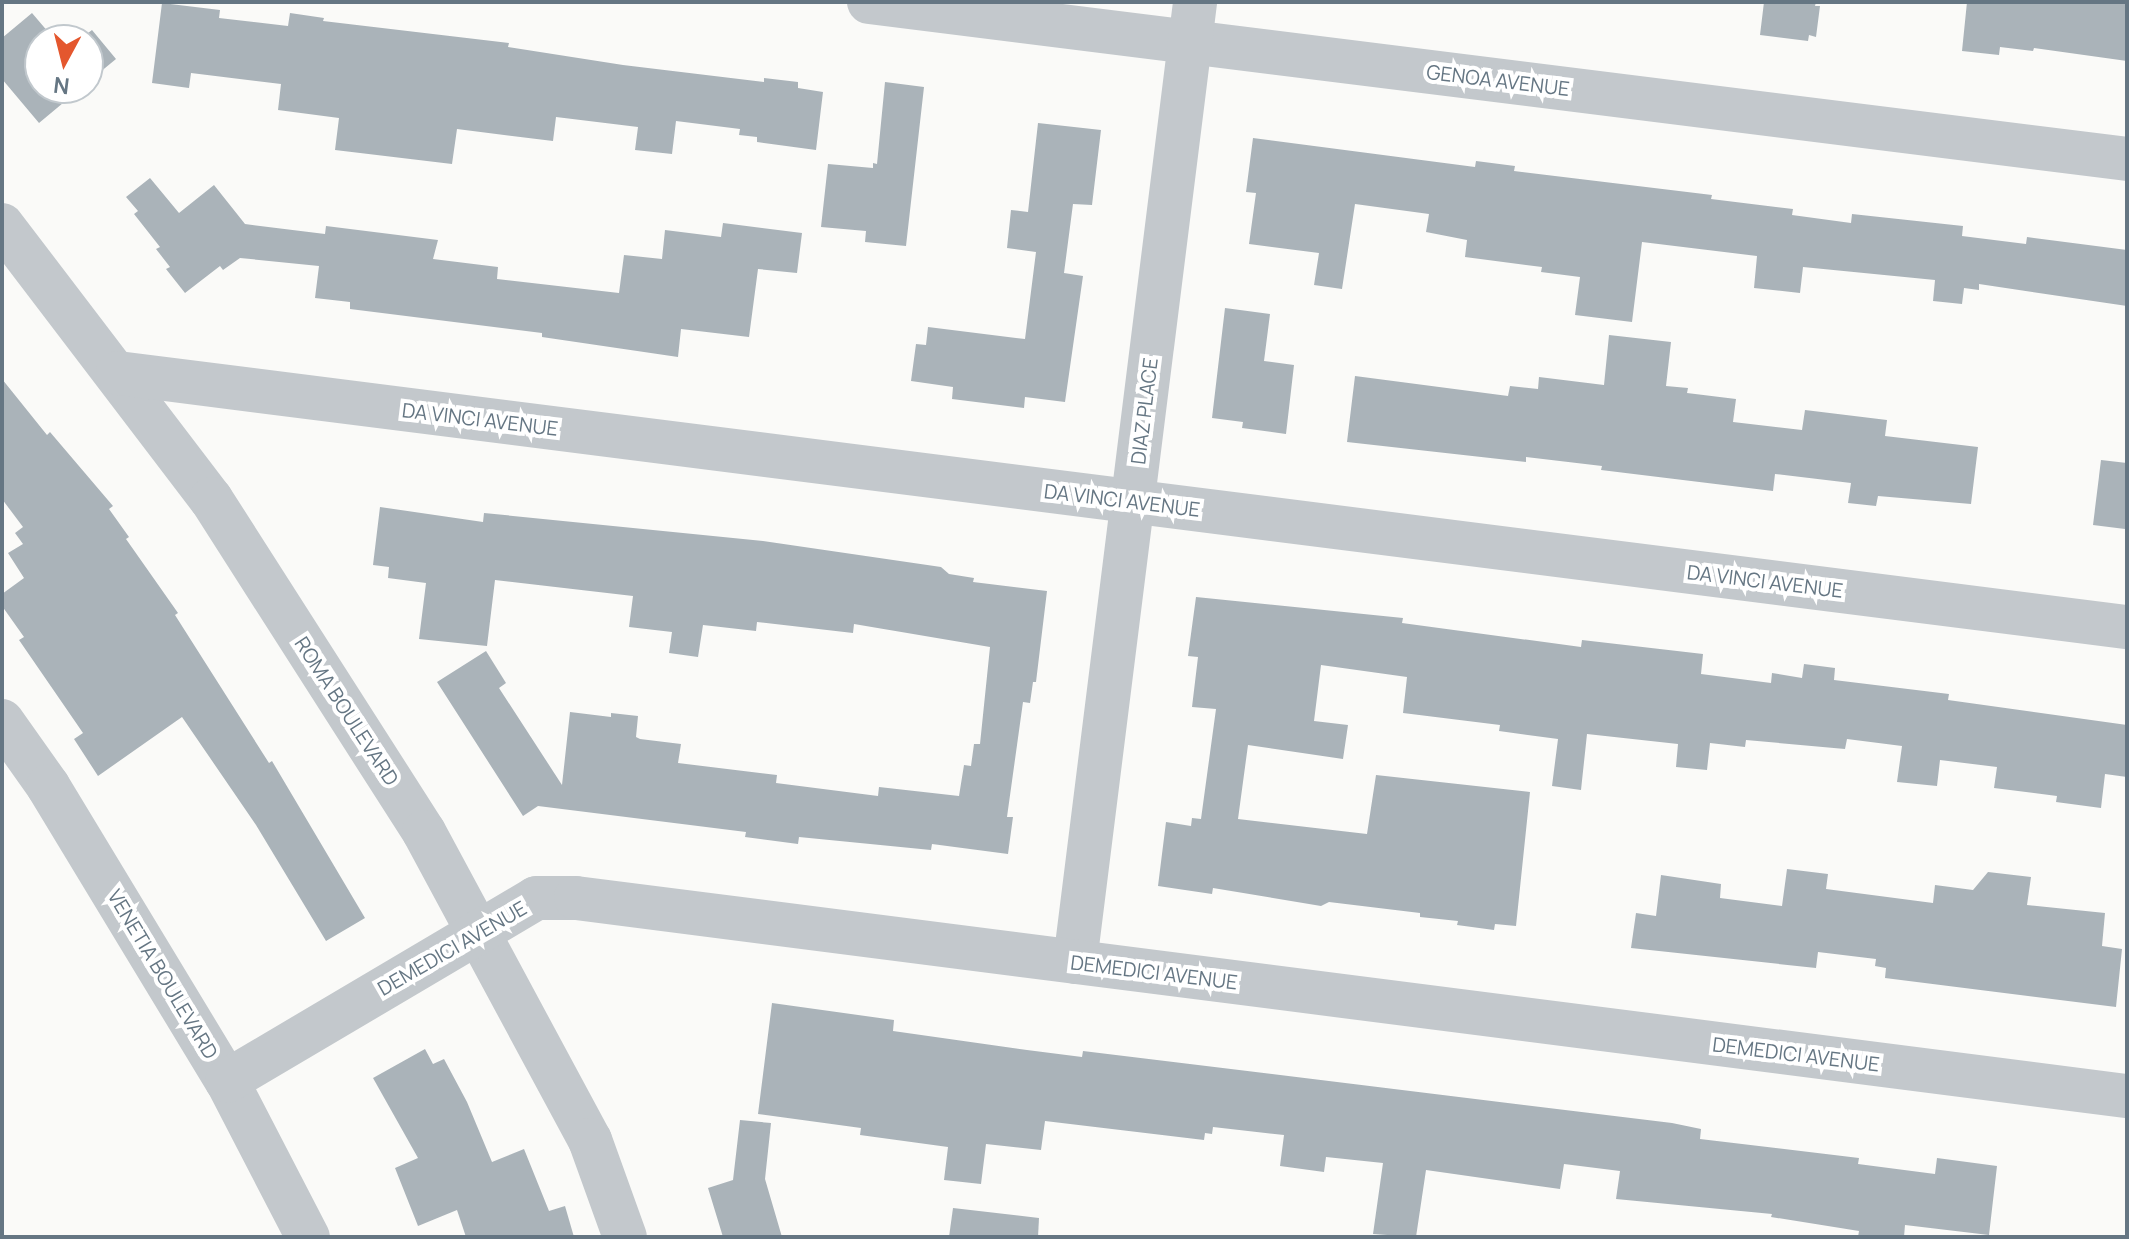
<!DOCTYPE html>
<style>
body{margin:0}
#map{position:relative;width:2129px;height:1239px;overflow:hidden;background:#fafaf8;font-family:Manrope,sans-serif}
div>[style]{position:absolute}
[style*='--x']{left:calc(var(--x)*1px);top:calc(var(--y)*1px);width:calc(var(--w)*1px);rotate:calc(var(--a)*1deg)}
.building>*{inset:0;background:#aab3b9}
.minor>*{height:44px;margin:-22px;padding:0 22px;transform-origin:22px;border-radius:22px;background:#c3c8cc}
span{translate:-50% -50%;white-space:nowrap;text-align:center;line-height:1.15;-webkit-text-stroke:8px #fff;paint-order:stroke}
.street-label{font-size:20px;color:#657683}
.frame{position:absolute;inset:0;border:4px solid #657683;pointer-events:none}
.north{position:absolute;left:24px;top:24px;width:80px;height:80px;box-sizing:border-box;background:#fff;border:2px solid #c1c8cd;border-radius:50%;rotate:187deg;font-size:22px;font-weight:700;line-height:32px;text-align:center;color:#657683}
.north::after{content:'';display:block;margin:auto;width:28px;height:36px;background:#e4572e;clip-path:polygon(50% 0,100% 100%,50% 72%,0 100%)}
</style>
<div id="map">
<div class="building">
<i style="clip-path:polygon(1764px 2px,1816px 2px,1815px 6px,1820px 6px,1816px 37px,1809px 35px,1808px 41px,1760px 35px)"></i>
<i style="clip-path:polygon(1967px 2px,2127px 2px,2127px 61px,2034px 48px,2033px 51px,2000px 47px,1999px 55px,1962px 51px)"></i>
<i style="clip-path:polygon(162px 3px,220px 10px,219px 18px,288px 26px,290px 13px,324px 18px,323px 21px,509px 43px,508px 47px,623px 65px,764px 82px,764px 78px,798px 82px,798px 88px,823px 92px,816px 150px,757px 142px,757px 137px,739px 135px,740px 129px,676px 121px,672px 154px,635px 150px,638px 127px,556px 117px,553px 141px,457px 129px,452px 164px,335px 150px,339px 118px,278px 110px,281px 84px,191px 73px,189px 88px,152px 83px)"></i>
<i style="clip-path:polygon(32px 13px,55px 40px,40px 40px,40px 88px,81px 88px,39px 123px,2px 79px,2px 38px)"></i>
<i style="clip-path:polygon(92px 30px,116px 59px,88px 82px,88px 40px,79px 40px)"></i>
<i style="clip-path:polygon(885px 82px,924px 87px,906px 246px,865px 242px,866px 231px,821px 227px,828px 164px,873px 168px,873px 163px,877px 164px)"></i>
<i style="clip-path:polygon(1038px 123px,1101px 130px,1092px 205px,1073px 204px,1064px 273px,1083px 276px,1065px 402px,1025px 397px,1024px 408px,952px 399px,953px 387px,911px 381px,916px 344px,926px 345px,928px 327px,1025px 339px,1036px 252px,1007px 248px,1011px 210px,1028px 212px)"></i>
<i style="clip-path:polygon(1253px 138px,1475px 167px,1476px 161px,1515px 166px,1514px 171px,1712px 195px,1711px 199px,1793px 209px,1792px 215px,1851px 223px,1852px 214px,1963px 226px,1962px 236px,2026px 244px,2027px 237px,2127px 250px,2127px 306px,1979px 284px,1979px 290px,1964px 288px,1962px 304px,1933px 301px,1935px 280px,1803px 267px,1800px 293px,1754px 288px,1757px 256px,1642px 242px,1632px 322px,1575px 315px,1580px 277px,1541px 272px,1542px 267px,1465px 257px,1467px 240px,1426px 232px,1429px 214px,1355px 204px,1342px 289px,1314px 285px,1319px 253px,1249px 244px,1256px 193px,1246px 192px)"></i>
<i style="clip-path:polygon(150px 178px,179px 213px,214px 185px,245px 224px,325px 234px,326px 226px,438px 240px,433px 259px,498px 267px,497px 279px,619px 293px,624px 255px,662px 259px,665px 230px,721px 237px,723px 223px,802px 233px,797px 273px,758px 269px,749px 337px,681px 329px,678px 357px,542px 337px,542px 333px,350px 309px,350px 302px,315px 298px,319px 266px,240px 258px,223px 270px,220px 266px,185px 293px,166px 269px,170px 267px,156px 249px,160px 247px,134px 214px,138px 211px,126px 197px)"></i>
<i style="clip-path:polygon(1225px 308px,1270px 314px,1264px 361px,1294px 365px,1286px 434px,1242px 428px,1243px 422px,1212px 418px)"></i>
<i style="clip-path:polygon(1609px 335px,1671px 342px,1666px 386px,1688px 388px,1687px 393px,1736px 399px,1733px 422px,1802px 430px,1805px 410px,1887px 420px,1885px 436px,1978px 447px,1971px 504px,1878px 496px,1876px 506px,1848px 503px,1851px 483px,1775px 474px,1773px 491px,1601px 470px,1602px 466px,1526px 457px,1526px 462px,1347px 442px,1355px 376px,1508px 396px,1510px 386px,1538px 389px,1539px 377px,1604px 385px)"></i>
<i style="clip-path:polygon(2px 379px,47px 435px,50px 432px,113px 506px,109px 509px,129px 537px,126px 539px,178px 613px,175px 615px,269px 763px,272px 761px,365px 918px,326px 941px,256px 825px,182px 717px,98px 776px,74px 739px,83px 733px,19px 640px,24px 637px,2px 606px,2px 594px,24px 578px,8px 553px,23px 544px,15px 533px,23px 527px,2px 499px)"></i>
<i style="clip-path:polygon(2101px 460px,2127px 463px,2125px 529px,2093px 525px)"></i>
<i style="clip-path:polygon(380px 507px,483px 522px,484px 513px,763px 541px,941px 567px,949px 574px,974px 578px,973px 582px,1047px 591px,1036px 682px,1033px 682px,1030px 703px,1023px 702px,1007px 817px,1013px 817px,1008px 854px,932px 844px,931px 850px,799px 837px,798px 844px,745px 837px,746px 832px,538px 806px,523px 816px,437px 682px,486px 651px,506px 683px,499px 688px,562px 785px,570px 712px,611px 717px,611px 713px,638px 716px,636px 737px,640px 739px,681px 744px,678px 763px,777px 775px,776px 783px,878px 796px,879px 787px,959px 796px,964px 765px,971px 766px,974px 744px,980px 744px,990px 647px,854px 624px,853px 633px,757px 622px,756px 631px,703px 625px,698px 657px,669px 653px,672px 632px,629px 627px,633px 596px,495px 580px,487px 646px,419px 639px,426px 583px,388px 578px,389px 567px,373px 565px)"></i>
<i style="clip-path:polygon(1196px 597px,1403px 618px,1402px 623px,1581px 647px,1582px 640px,1703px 654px,1701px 674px,1771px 683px,1772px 673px,1802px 678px,1804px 664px,1835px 668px,1834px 680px,1949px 694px,1948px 700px,2127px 725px,2127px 777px,2105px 774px,2101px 808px,2056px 802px,2057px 796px,1994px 788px,1997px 767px,1940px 760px,1937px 786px,1897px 782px,1902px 746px,1847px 739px,1845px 749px,1746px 740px,1745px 747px,1710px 743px,1707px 770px,1676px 767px,1678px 744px,1587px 734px,1581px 790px,1552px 786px,1558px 739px,1499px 731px,1500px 725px,1403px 713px,1407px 677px,1321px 665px,1314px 721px,1348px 725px,1343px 759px,1248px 745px,1238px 819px,1367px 834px,1376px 775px,1530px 792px,1516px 926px,1495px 924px,1494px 930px,1457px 925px,1458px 921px,1420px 917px,1420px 913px,1329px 902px,1321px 906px,1213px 888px,1212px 894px,1158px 886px,1166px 822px,1191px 826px,1192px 818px,1201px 819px,1216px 709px,1192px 707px,1198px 657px,1188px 656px)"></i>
<i style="clip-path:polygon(1787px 869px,1828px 874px,1826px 889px,1933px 903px,1935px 885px,1973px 890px,1988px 872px,2031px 877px,2027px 905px,2105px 913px,2102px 946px,2122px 949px,2116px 1007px,1885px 978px,1886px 968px,1875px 966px,1876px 959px,1818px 952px,1816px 968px,1631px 948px,1636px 913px,1656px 916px,1661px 875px,1721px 884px,1720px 898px,1782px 906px)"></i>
<i style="clip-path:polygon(772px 1003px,894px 1020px,893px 1031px,1027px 1050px,1082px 1057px,1083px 1051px,1672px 1123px,1701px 1129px,1700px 1139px,1859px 1158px,1858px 1164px,1935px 1174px,1937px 1158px,1997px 1166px,1989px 1235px,1905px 1225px,1904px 1237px,1858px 1237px,1859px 1231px,1771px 1217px,1772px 1214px,1616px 1199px,1620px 1171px,1564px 1164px,1560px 1189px,1426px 1170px,1416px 1237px,1373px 1234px,1383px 1163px,1326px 1157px,1324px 1172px,1280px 1166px,1284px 1135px,1213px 1127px,1212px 1134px,1205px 1133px,1204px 1140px,1045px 1121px,1041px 1150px,986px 1144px,981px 1184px,944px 1180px,948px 1147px,860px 1135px,861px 1128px,758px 1114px)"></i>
<i style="clip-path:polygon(425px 1049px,433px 1064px,444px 1059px,467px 1102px,492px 1162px,524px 1149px,549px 1211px,565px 1206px,574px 1237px,466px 1237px,457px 1210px,418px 1226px,395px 1168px,418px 1158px,373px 1078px)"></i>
<i style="clip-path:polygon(740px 1120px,771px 1123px,765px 1179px,782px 1237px,723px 1237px,708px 1188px,733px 1180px)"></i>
<i style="clip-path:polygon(953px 1208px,1039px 1218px,1038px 1237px,949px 1237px)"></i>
</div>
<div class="minor">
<i style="--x:869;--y:2;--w:1268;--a:7.11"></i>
<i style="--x:2;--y:225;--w:345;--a:52.7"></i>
<i style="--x:211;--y:499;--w:395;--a:57.4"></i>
<i style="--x:424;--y:832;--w:350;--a:61.7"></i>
<i style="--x:590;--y:1140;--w:103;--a:70.2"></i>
<i style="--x:118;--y:373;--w:2025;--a:7.21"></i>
<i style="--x:2;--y:721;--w:80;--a:54.7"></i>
<i style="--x:48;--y:786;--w:345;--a:58.8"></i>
<i style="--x:227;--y:1081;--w:176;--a:62.6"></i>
<i style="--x:1075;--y:962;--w:967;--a:-82.87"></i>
<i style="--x:227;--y:1081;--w:359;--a:-30.6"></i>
<i style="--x:536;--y:898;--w:40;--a:0"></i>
<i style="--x:576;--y:898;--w:1564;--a:7.28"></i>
</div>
<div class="street-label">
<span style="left:1498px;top:80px;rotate:7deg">GENOA AVENUE</span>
<span style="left:1144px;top:411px;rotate:-83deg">DIAZ PLACE</span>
<span style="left:480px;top:419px;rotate:7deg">DA VINCI AVENUE</span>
<span style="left:1122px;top:500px;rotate:7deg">DA VINCI AVENUE</span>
<span style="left:1765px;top:581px;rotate:7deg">DA VINCI AVENUE</span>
<span style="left:347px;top:711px;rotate:57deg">ROMA BOULEVARD</span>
<span style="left:452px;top:948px;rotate:-30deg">DEMEDICI AVENUE</span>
<span style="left:1154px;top:972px;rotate:7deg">DEMEDICI AVENUE</span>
<span style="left:163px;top:974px;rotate:59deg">VENETIA BOULEVARD</span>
<span style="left:1796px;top:1054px;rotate:7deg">DEMEDICI AVENUE</span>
</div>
<div class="frame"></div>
<div class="north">N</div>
</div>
